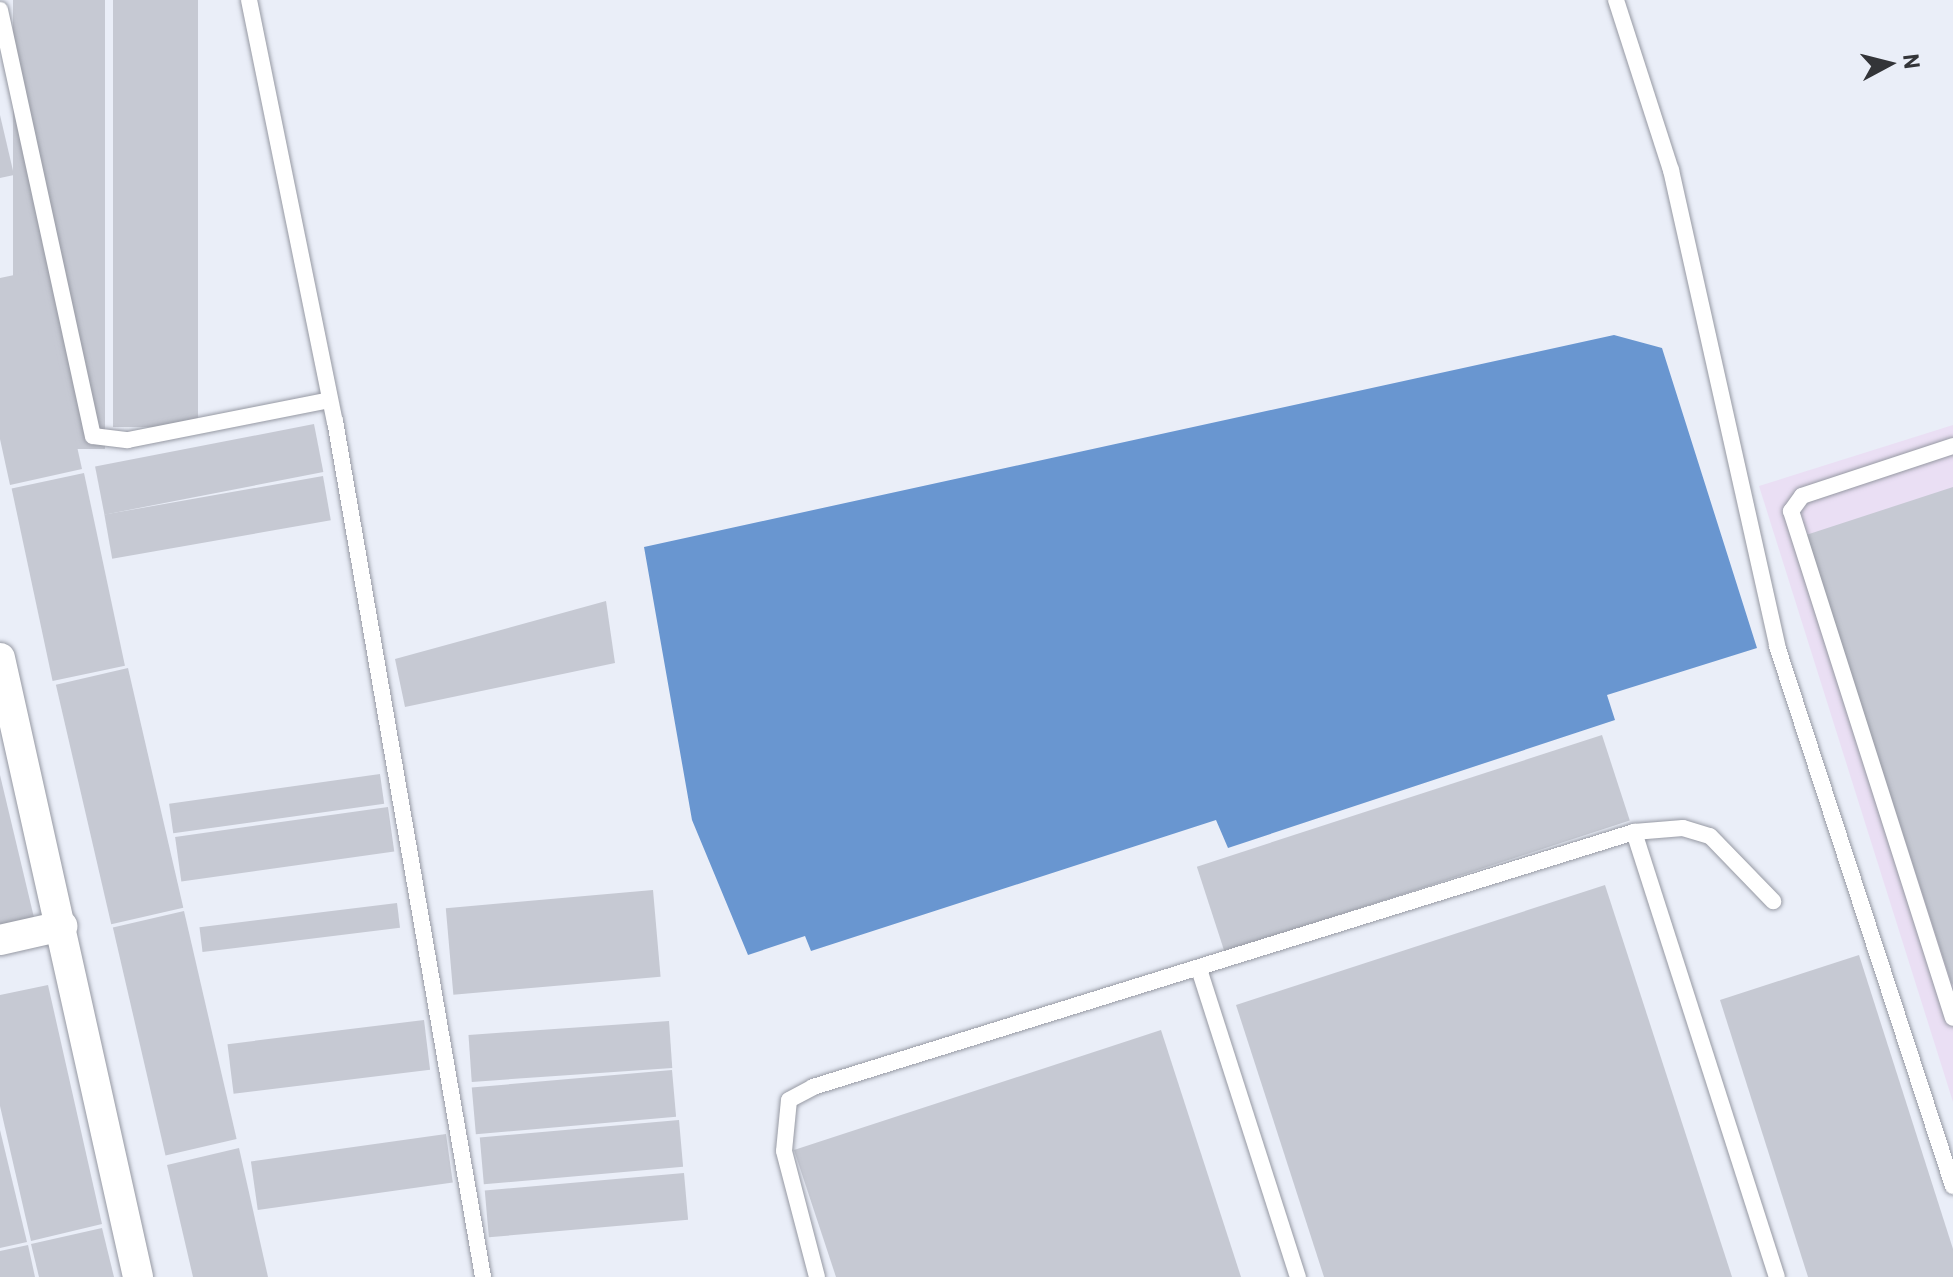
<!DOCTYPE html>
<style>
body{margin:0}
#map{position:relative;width:1953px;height:1277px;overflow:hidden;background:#eaeef8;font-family:Barlow,sans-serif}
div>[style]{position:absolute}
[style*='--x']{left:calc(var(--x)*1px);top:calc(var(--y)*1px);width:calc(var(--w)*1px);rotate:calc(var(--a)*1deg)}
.industrial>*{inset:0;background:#eadff4}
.water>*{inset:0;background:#6996d0}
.building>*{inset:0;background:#c6c9d3;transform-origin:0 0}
.roads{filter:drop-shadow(0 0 2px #9699a3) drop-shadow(0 0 2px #9699a3)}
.lane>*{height:16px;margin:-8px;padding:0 8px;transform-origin:8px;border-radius:8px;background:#fff}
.street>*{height:30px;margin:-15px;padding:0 15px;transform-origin:15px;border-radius:15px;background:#fff}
span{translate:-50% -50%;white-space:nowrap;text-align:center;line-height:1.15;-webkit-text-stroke:6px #eaeef8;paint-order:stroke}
.north{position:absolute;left:1849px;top:24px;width:80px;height:80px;-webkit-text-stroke:6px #eaeef8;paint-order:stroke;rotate:83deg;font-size:22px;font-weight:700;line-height:32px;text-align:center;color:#333438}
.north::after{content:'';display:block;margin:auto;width:28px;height:36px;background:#333438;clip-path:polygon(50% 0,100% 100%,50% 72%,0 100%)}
</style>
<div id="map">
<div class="industrial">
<i style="clip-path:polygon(1953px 425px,1953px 1102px,1759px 486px)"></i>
</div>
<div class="water">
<i style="clip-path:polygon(1614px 335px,1662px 348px,1757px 648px,1607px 695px,1615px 720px,1228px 848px,1216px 820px,811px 951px,805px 936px,748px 955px,692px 820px,644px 547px)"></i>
</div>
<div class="building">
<i style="left:13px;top:0;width:92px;height:449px"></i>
<i style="left:113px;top:0;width:85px;height:427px"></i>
<i style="clip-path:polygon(0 115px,14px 175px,0 178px)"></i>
<i style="clip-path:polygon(38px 270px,82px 469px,10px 485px,0 439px,0 278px)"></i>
<i style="left:314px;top:424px;width:49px;height:223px;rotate:79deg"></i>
<i style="left:84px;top:473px;width:197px;height:74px;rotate:78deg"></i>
<i style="left:323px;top:476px;width:45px;height:222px;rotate:80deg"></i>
<i style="clip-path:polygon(1953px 487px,1953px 984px,1952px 985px,1806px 535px)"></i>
<i style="clip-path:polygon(606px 601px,615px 663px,405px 707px,395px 659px)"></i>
<i style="left:128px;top:668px;width:246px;height:74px;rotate:77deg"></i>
<i style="left:1602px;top:735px;width:90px;height:426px;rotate:72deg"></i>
<i style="left:380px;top:774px;width:30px;height:213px;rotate:82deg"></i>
<i style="clip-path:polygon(0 775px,36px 926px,0 934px)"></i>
<i style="left:388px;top:807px;width:45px;height:215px;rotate:82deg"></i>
<i style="clip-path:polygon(1605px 885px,1732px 1277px,1324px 1277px,1236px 1005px)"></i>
<i style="left:653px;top:890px;width:87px;height:208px;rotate:85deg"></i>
<i style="left:397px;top:903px;width:25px;height:199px;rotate:83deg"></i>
<i style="left:184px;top:911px;width:234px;height:73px;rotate:77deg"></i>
<i style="clip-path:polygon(1859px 955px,1953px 1249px,1953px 1277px,1808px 1277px,1720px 1000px)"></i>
<i style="clip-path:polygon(48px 985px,102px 1224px,31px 1241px,0 1106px,0 995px)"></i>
<i style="left:424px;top:1020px;width:50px;height:198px;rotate:83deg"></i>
<i style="left:669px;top:1021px;width:47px;height:201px;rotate:86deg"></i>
<i style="clip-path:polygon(1161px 1030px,1241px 1277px,836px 1277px,794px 1150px)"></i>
<i style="left:672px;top:1070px;width:47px;height:201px;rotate:85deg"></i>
<i style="left:679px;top:1120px;width:47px;height:200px;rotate:85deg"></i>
<i style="clip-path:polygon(0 1130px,27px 1242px,0 1248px)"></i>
<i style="left:446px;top:1134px;width:49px;height:197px;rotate:82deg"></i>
<i style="clip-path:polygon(239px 1148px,268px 1277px,193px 1277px,167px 1165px)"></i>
<i style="left:684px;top:1173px;width:47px;height:200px;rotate:85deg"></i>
<i style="clip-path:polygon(102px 1228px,114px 1277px,39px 1277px,31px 1244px)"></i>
<i style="clip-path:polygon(28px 1245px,35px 1277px,0 1277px,0 1251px)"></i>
</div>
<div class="roads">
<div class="lane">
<i style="--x:249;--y:0;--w:430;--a:78.5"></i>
<i style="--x:335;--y:421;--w:869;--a:80.19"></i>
<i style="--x:1616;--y:0;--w:179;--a:72.1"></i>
<i style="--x:1671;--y:170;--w:488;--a:77.4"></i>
<i style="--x:1777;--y:646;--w:568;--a:71.95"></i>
<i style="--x:0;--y:10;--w:436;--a:77.7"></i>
<i style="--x:93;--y:436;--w:35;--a:7"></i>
<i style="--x:128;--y:440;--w:206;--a:-11.2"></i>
<i style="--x:1953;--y:446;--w:159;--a:161.7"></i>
<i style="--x:1802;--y:496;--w:19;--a:126"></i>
<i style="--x:1791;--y:511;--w:532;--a:72.28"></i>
<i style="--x:1634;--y:832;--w:467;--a:72.2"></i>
<i style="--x:1199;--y:969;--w:324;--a:72.2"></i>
<i style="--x:817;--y:1277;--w:130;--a:-104.7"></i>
<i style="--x:784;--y:1151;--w:51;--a:-84.4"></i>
<i style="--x:789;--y:1100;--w:27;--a:-28"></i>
<i style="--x:813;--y:1087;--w:860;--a:-17.25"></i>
<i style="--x:1634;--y:832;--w:49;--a:-4.7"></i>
<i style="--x:1683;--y:828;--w:28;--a:17"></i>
<i style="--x:1710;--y:836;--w:91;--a:45.9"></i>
</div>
<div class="street">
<i style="--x:0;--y:658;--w:634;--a:77.43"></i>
<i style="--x:0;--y:940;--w:64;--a:-12.7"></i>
</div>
</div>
<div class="north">N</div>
</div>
